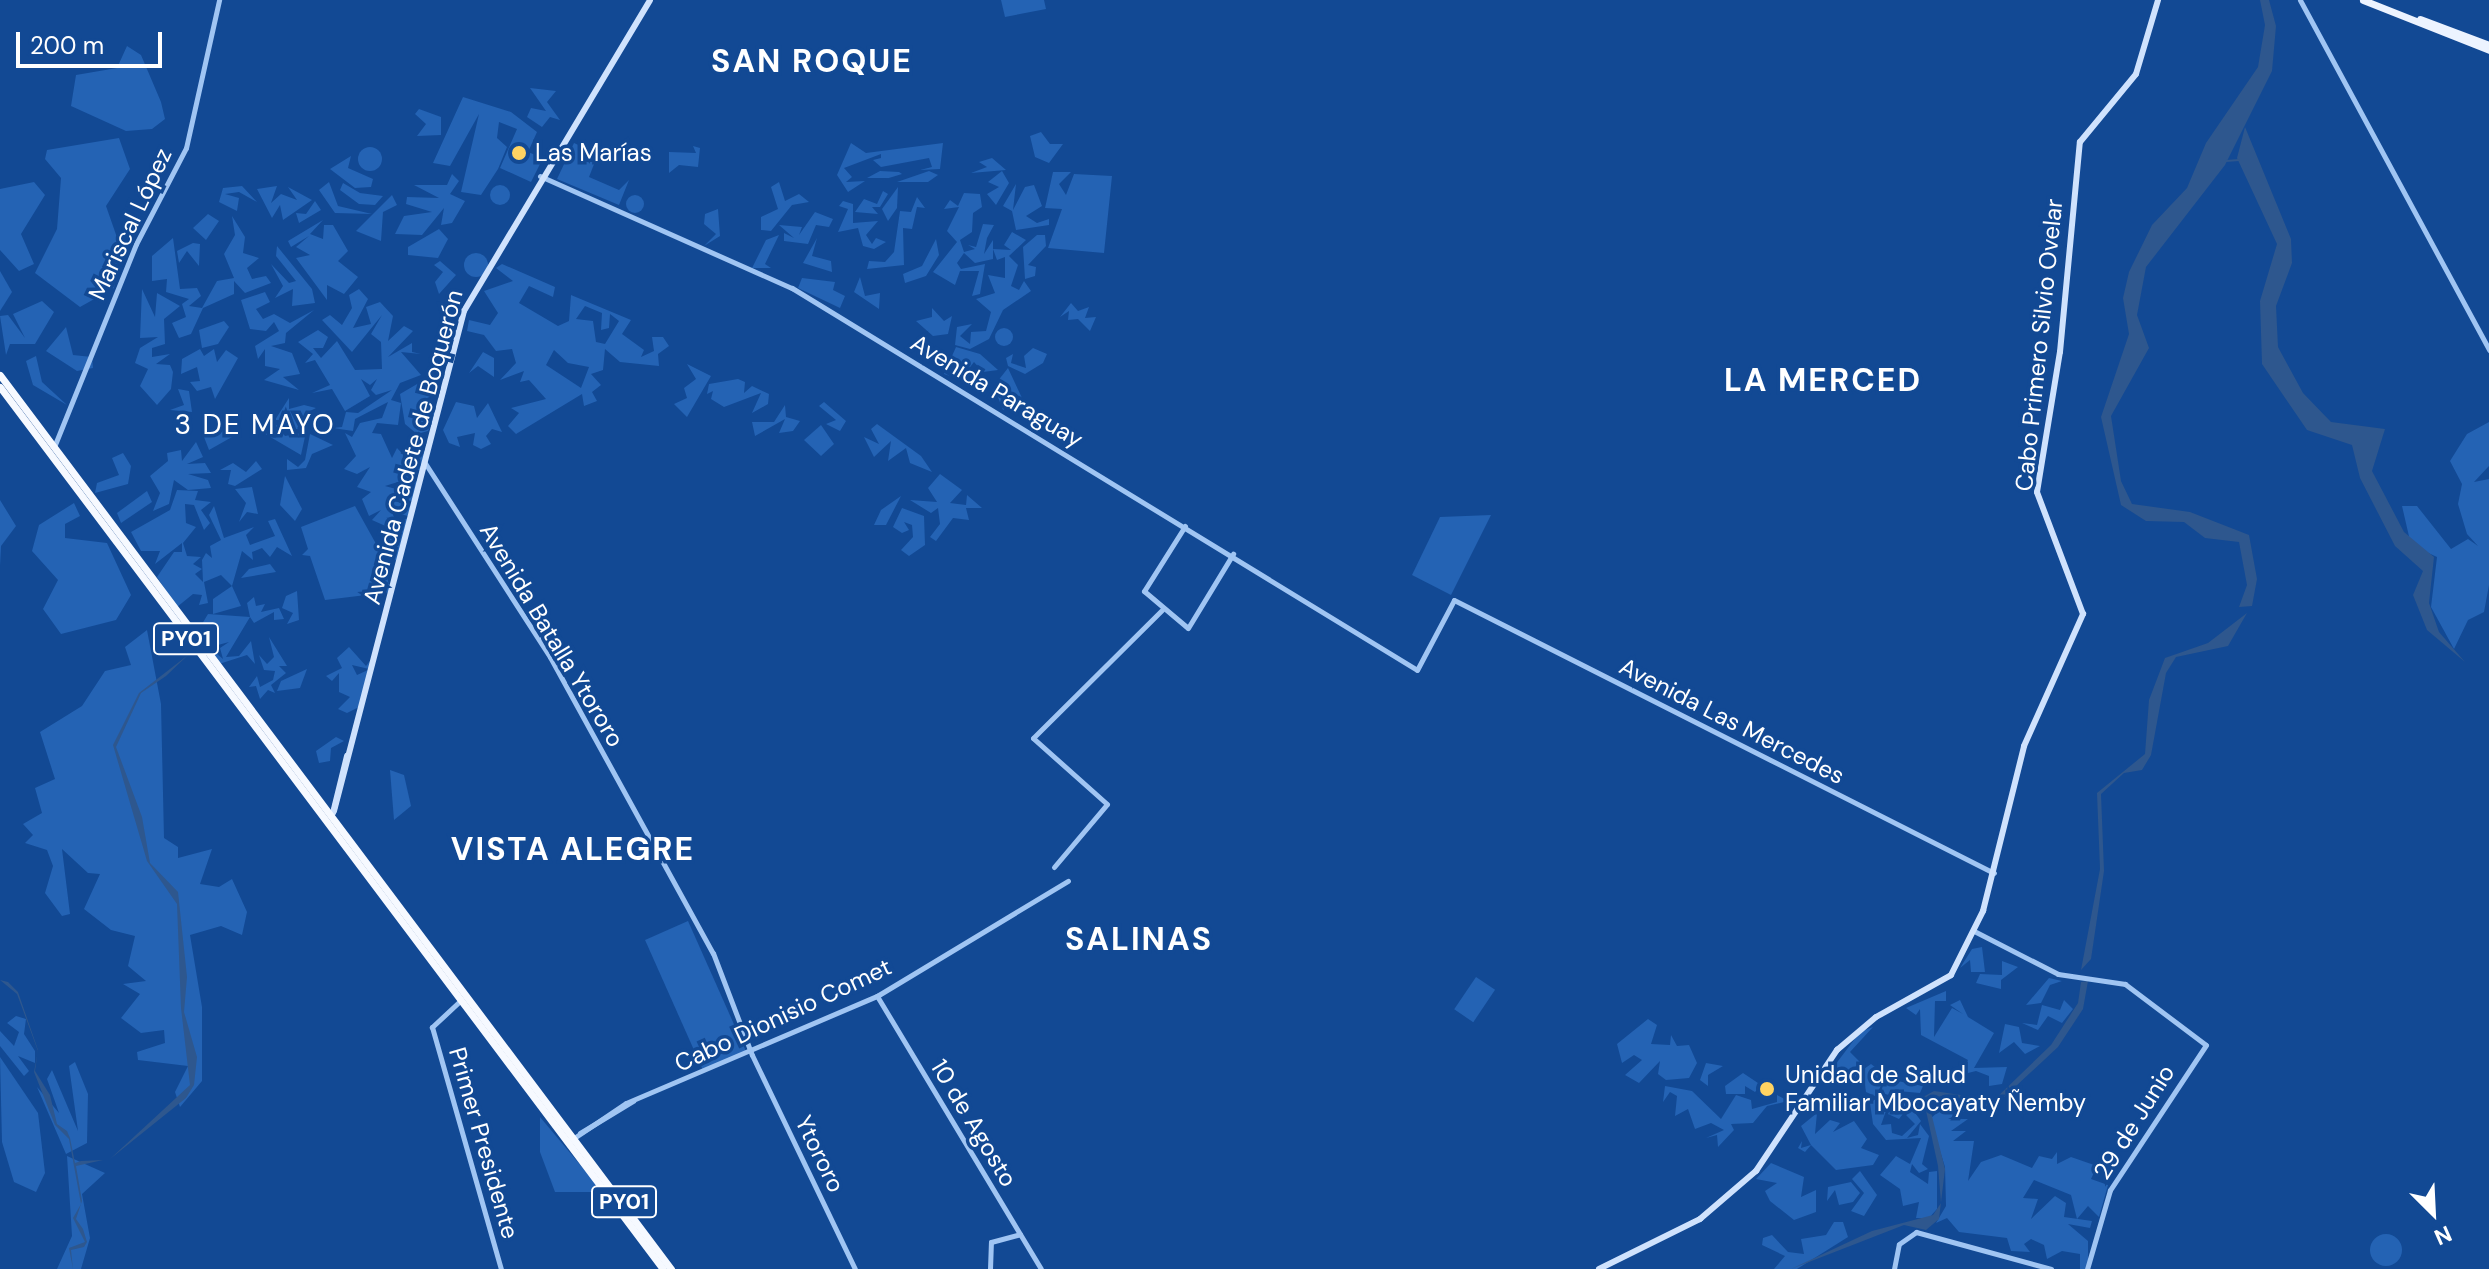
<!DOCTYPE html>
<meta charset="utf-8">
<style>
body{margin:0}
#map{position:relative;width:2489px;height:1269px;overflow:hidden;background:#124994;font-family:"DM Sans",sans-serif}
div>[style]{position:absolute}
[style*='--x']{left:calc(var(--x)*1px);top:calc(var(--y)*1px);width:calc(var(--w)*1px);rotate:calc(var(--a)*1deg)}
.green>*{inset:0;background:#2463b4;transform-origin:0 0}
.round{border-radius:50%}
.water>*{inset:0;background:#2e578e}
.stream>*{height:2px;margin:-1px;padding:0 1px;transform-origin:1px;border-radius:1px;background:#2e578e}
.tertiary>*{height:5px;margin:-2.5px;padding:0 2.5px;transform-origin:2.5px;border-radius:2.5px;background:#a0c5f3}
.secondary>*{height:6px;margin:-3px;padding:0 3px;transform-origin:3px;border-radius:3px;background:#cfe2fd}
.primary>*{height:7px;margin:-3.5px;padding:0 3.5px;transform-origin:3.5px;border-radius:3.5px;background:#ecf3ff}
.trunk>*{height:7px;margin:-3.5px;padding:0 3.5px;transform-origin:3.5px;border-radius:3.5px;background:#f6f9ff}
.dots>*{width:22px;height:22px;translate:-50% -50%;box-sizing:border-box;border:4px solid #124994;border-radius:50%}
span{translate:-50% -50%;white-space:nowrap;text-align:center;line-height:1.15;-webkit-text-stroke:7px #124994;paint-order:stroke}
.shield-label span{padding:2px 6px;background:#124994;border:2px solid;border-radius:6px;-webkit-text-stroke-width:0}
.shield-label{font-size:22px;color:#fff;font-weight:700}
.poi-label{font-size:24px;color:#fff}
.left{translate:0 -50%;text-align:left}
.street-label{font-size:24px;color:#fff}
.quarter-label{font-size:28px;color:#fff;letter-spacing:2px}
.district-label{font-size:32px;color:#fff;font-weight:700;letter-spacing:2px}
.north{position:absolute;left:2393px;top:1173px;width:80px;height:80px;-webkit-text-stroke:6px #124994;paint-order:stroke;rotate:156deg;font-size:22px;font-weight:700;line-height:32px;text-align:center;color:#fff}
.north::after{content:'';display:block;margin:auto;width:28px;height:36px;background:#fff;clip-path:polygon(50% 0,100% 100%,50% 72%,0 100%)}
.scale{position:absolute;left:16px;top:32px;width:146px;height:36px;box-sizing:border-box;border:4px solid #fff;border-top:0;padding-left:10px;font-size:24px;line-height:28px;white-space:nowrap;color:#fff;-webkit-text-stroke:6px #124994;paint-order:stroke}
</style>
<div id="map">
<div class="green">
<i style="clip-path:polygon(1001px 0,1044px 0,1046px 9px,1005px 17px)"></i>
<i style="clip-path:polygon(127px 46px,141px 55px,161px 102px,165px 119px,152px 129px,126px 131px,71px 106px,76px 75px,117px 68px)"></i>
<i style="clip-path:polygon(530px 88px,556px 91px,547px 102px,560px 120px,550px 117px,542px 127px,527px 117px,531px 108px,546px 111px)"></i>
<i style="clip-path:polygon(463px 97px,511px 112px,537px 132px,528px 152px,543px 158px,531px 182px,500px 168px,517px 129px,499px 122px,497px 138px,507px 147px,498px 169px,481px 195px,461px 192px,479px 114px,450px 166px,433px 163px)"></i>
<i style="clip-path:polygon(419px 109px,441px 117px,441px 135px,417px 136px,426px 124px,415px 114px)"></i>
<i style="clip-path:polygon(1041px 132px,1050px 144px,1063px 144px,1049px 163px,1035px 157px,1030px 136px)"></i>
<i style="clip-path:polygon(119px 138px,130px 169px,106px 206px,120px 246px,114px 288px,80px 307px,35px 273px,57px 229px,61px 178px,45px 159px,47px 150px)"></i>
<i style="clip-path:polygon(574px 143px,598px 154px,589px 177px,619px 190px,629px 180px,619px 205px,557px 179px)"></i>
<i style="clip-path:polygon(851px 143px,866px 153px,943px 143px,940px 169px,920px 170px,932px 167px,929px 158px,881px 167px,873px 160px,881px 158px,881px 154px,844px 168px,852px 177px,846px 182px,865px 181px,848px 192px,837px 175px)"></i>
<i style="clip-path:polygon(693px 146px,700px 148px,698px 167px,679px 165px,669px 173px,669px 152px,696px 153px)"></i>
<i class="round" style="left:358px;top:147px;width:24px;height:24px"></i>
<i style="clip-path:polygon(351px 156px,348px 168px,373px 179px,371px 187px,355px 188px,330px 169px)"></i>
<i style="clip-path:polygon(992px 158px,1006px 170px,971px 173px,987px 167px,979px 162px)"></i>
<i style="clip-path:polygon(880px 171px,899px 172px,902px 174px,869px 184px,889px 178px,867px 178px)"></i>
<i style="clip-path:polygon(929px 171px,938px 175px,928px 182px,897px 182px)"></i>
<i style="clip-path:polygon(1002px 171px,1009px 183px,996px 205px,987px 194px,999px 187px,988px 182px)"></i>
<i style="clip-path:polygon(1053px 172px,1071px 172px,1059px 184px,1066px 195px,1074px 174px,1112px 176px,1104px 253px,1048px 248px,1062px 209px,1045px 208px)"></i>
<i style="clip-path:polygon(452px 174px,459px 181px,450px 194px,465px 201px,452px 223px,441px 225px,444px 208px,422px 235px,395px 234px,404px 216px,432px 212px,406px 204px,407px 197px,439px 198px,414px 185px,447px 185px)"></i>
<i style="clip-path:polygon(34px 182px,45px 195px,21px 234px,34px 264px,19px 271px,0 250px,0 189px)"></i>
<i style="clip-path:polygon(329px 182px,338px 206px,372px 214px,335px 213px,319px 190px)"></i>
<i style="clip-path:polygon(779px 182px,785px 201px,799px 194px,809px 202px,792px 205px,771px 231px,761px 230px,761px 217px,778px 209px,771px 187px)"></i>
<i style="clip-path:polygon(343px 183px,360px 193px,383px 196px,375px 205px,359px 204px,340px 190px)"></i>
<i style="clip-path:polygon(1016px 184px,1013px 210px,1025px 187px,1034px 185px,1042px 206px,1026px 216px,1037px 223px,1049px 219px,1049px 225px,1016px 230px,1012px 211px,1003px 206px)"></i>
<i class="round" style="left:490px;top:185px;width:20px;height:20px"></i>
<i style="clip-path:polygon(242px 186px,257px 202px,239px 192px,225px 194px,239px 198px,237px 211px,219px 202px,223px 188px)"></i>
<i style="clip-path:polygon(277px 186px,271px 203px,281px 194px,297px 200px,288px 187px,312px 200px,283px 220px,280px 205px,272px 218px,257px 189px)"></i>
<i style="clip-path:polygon(898px 187px,897px 208px,888px 221px,882px 209px)"></i>
<i style="clip-path:polygon(883px 191px,888px 194px,880px 207px,872px 207px,878px 214px,855px 212px,864px 199px,877px 204px)"></i>
<i style="clip-path:polygon(964px 193px,980px 194px,982px 207px,973px 213px,972px 232px,960px 240px,964px 252px,975px 249px,968px 245px,976px 247px,983px 224px,994px 225px,987px 238px,984px 254px,993px 240px,993px 259px,975px 263px,964px 253px,957px 263px,961px 269px,985px 264px,980px 294px,972px 296px,979px 271px,960px 271px,955px 285px,933px 272px,957px 242px,947px 231px,959px 207px,944px 209px,950px 200px,958px 206px)"></i>
<i class="round" style="left:626px;top:195px;width:18px;height:18px"></i>
<i style="clip-path:polygon(392px 195px,397px 205px,383px 212px,381px 241px,356px 231px)"></i>
<i style="clip-path:polygon(917px 197px,925px 208px,917px 207px,912px 229px,903px 228px,904px 265px,867px 269px,869px 261px,885px 262px,894px 252px,900px 211px,911px 212px)"></i>
<i style="clip-path:polygon(315px 201px,321px 210px,299px 223px,296px 213px,306px 214px)"></i>
<i style="clip-path:polygon(843px 201px,853px 204px,853px 223px,878px 221px,866px 235px,872px 244px,876px 238px,886px 242px,874px 249px,863px 246px,858px 228px,838px 232px,848px 209px,839px 206px)"></i>
<i style="clip-path:polygon(718px 209px,720px 236px,704px 246px,716px 234px,704px 224px,705px 214px)"></i>
<i style="clip-path:polygon(815px 212px,833px 219px,829px 227px,816px 225px,808px 244px,784px 241px,784px 233px,794px 238px,779px 225px,802px 227px,799px 235px)"></i>
<i style="clip-path:polygon(208px 214px,219px 221px,206px 240px,193px 228px)"></i>
<i style="clip-path:polygon(232px 216px,245px 237px,243px 253px,259px 258px,247px 268px,252px 279px,266px 276px,271px 283px,245px 293px,234px 281px,234px 294px,203px 308px,191px 334px,179px 338px,172px 323px,186px 317px,182px 304px,189px 299px,166px 292px,167px 279px,152px 281px,152px 256px,173px 238px,180px 289px,197px 288px,201px 296px,189px 306px,202px 308px,217px 281px,234px 278px,224px 254px,235px 235px)"></i>
<i style="clip-path:polygon(323px 220px,310px 234px,323px 239px,324px 225px,333px 225px,348px 251px,338px 261px,358px 277px,344px 294px,327px 285px,327px 300px,296px 258px,310px 255px,296px 247px,309px 236px,291px 247px,288px 241px)"></i>
<i style="clip-path:polygon(439px 229px,448px 239px,438px 258px,408px 255px,408px 247px)"></i>
<i style="clip-path:polygon(1012px 232px,1026px 240px,1009px 256px,1018px 265px,1011px 286px,1019px 290px,1024px 281px,1031px 291px,1003px 310px,989px 339px,970px 349px,955px 345px,957px 327px,972px 324px,960px 336px,970px 344px,971px 332px,986px 331px,991px 312px,976px 299px,995px 293px,988px 275px,1005px 278px,1005px 257px,997px 260px,993px 249px,1011px 250px,1004px 245px)"></i>
<i style="clip-path:polygon(779px 235px,765px 264px,771px 268px,752px 268px,766px 240px)"></i>
<i style="clip-path:polygon(1037px 235px,1045px 235px,1046px 246px,1028px 265px,1036px 267px,1035px 276px,1025px 279px,1023px 247px)"></i>
<i style="clip-path:polygon(817px 238px,812px 256px,831px 261px,832px 272px,803px 263px)"></i>
<i style="clip-path:polygon(936px 239px,939px 255px,926px 276px,905px 283px,903px 274px,922px 266px)"></i>
<i style="clip-path:polygon(193px 243px,200px 244px,199px 266px,187px 251px,179px 263px,177px 251px)"></i>
<i style="clip-path:polygon(277px 246px,312px 289px,315px 303px,292px 306px,293px 289px,275px 298px,283px 286px,271px 264px,289px 283px,296px 281px,276px 256px)"></i>
<i class="round" style="left:464px;top:253px;width:24px;height:24px"></i>
<i style="clip-path:polygon(440px 261px,456px 275px,439px 294px,435px 282px,443px 272px,434px 265px)"></i>
<i style="clip-path:polygon(evenodd,502px 264px,555px 287px,553px 297px,529px 286px,519px 303px,558px 326px,569px 321px,571px 295px,631px 320px,622px 334px,644px 350px,641px 357px,654px 351px,652px 337px,663px 337px,669px 346px,658px 354px,659px 366px,620px 362px,605px 349px,603px 370px,591px 374px,601px 385px,592px 392px,597px 401px,584px 406px,582px 394px,516px 434px,508px 426px,519px 413px,511px 408px,546px 399px,529px 380px,520px 382px,524px 371px,500px 380px,516px 363px,512px 349px,496px 351px,484px 335px,467px 331px,469px 320px,490px 325px,498px 313px,484px 291px,513px 281px,496px 268px,502px 264px,585px 306px,602px 313px,601px 330px,609px 328px,610px 314px,619px 321px,605px 344px,596px 342px,593px 321px,576px 319px,585px 306px,502px 264px,554px 350px,568px 363px,589px 367px,581px 388px,546px 365px,554px 350px)"></i>
<i style="clip-path:polygon(0 271px,12px 292px,0 311px)"></i>
<i style="clip-path:polygon(860px 277px,865px 296px,880px 293px,879px 309px,854px 292px)"></i>
<i style="clip-path:polygon(802px 278px,835px 282px,833px 290px,845px 296px,840px 308px,798px 288px)"></i>
<i style="clip-path:polygon(142px 289px,155px 317px,157px 293px,180px 306px,164px 319px,165px 344px,152px 348px,152px 357px,170px 354px,156px 364px,170px 365px,173px 372px,171px 389px,157px 405px,140px 386px,148px 369px,135px 363px,140px 348px,158px 337px,140px 338px)"></i>
<i style="clip-path:polygon(359px 289px,368px 299px,353px 328px,371px 324px,366px 307px,380px 302px,393px 316px,388px 341px,404px 326px,413px 331px,388px 357px,412px 343px,412px 352px,421px 354px,401px 352px,421px 375px,400px 383px,391px 400px,401px 403px,398px 425px,377px 423px,372px 433px,381px 434px,392px 458px,397px 448px,410px 462px,406px 447px,426px 451px,421px 470px,408px 471px,414px 477px,385px 486px,407px 492px,418px 479px,415px 501px,393px 500px,411px 507px,408px 516px,392px 512px,396px 523px,408px 518px,399px 562px,390px 558px,390px 528px,372px 520px,381px 510px,369px 516px,362px 499px,371px 492px,357px 487px,370px 467px,357px 474px,344px 469px,356px 456px,345px 433px,352px 437px,360px 423px,382px 418px,388px 402px,355px 419px,353px 431px,333px 428px,342px 427px,346px 412px,358px 413px,392px 390px,376px 395px,371px 390px,377px 379px,370px 385px,361px 379px,370px 396px,345px 411px,332px 389px,312px 393px,330px 385px,315px 360px,305px 363px,313px 354px,298px 342px,318px 330px,328px 337px,323px 348px,313px 348px,321px 358px,337px 341px,355px 370px,382px 369px,381px 342px,371px 334px,382px 315px,352px 352px,322px 320px,330px 315px,342px 325px,352px 308px,349px 295px)"></i>
<i style="clip-path:polygon(265px 292px,270px 302px,256px 309px,263px 319px,274px 314px,290px 323px,314px 310px,286px 333px,285px 343px,271px 346px,292px 353px,300px 374px,283px 377px,299px 390px,264px 380px,280px 369px,265px 366px,265px 349px,258px 359px,255px 346px,279px 331px,274px 322px,266px 331px,250px 329px,241px 300px)"></i>
<i style="clip-path:polygon(42px 301px,54px 312px,35px 344px,10px 344px,6px 355px,0 316px,8px 315px,25px 338px,13px 314px)"></i>
<i style="clip-path:polygon(1071px 303px,1078px 311px,1089px 307px,1085px 318px,1096px 317px,1090px 331px,1078px 319px,1068px 320px,1069px 311px,1060px 317px)"></i>
<i style="clip-path:polygon(932px 308px,944px 321px,952px 316px,948px 334px,933px 336px,916px 321px,932px 317px)"></i>
<i style="clip-path:polygon(224px 321px,229px 327px,218px 344px,202px 348px,199px 330px)"></i>
<i style="clip-path:polygon(66px 327px,73px 355px,92px 357px,93px 368px,77px 371px,46px 351px)"></i>
<i class="round" style="left:995px;top:328px;width:18px;height:18px"></i>
<i style="clip-path:polygon(956px 347px,980px 354px,998px 370px,983px 372px,974px 362px,967px 371px,952px 361px,953px 377px,944px 374px)"></i>
<i style="clip-path:polygon(1033px 348px,1047px 354px,1043px 363px,1025px 374px,1008px 366px,1006px 358px,1013px 354px,1011px 363px,1026px 368px,1024px 356px)"></i>
<i style="clip-path:polygon(200px 349px,204px 356px,214px 349px,217px 362px,226px 350px,238px 358px,215px 399px,211px 387px,197px 391px,190px 382px,200px 381px,197px 367px,181px 374px,182px 359px)"></i>
<i style="clip-path:polygon(483px 352px,494px 358px,494px 377px,478px 366px,469px 373px)"></i>
<i style="clip-path:polygon(36px 356px,42px 382px,67px 405px,33px 385px,26px 361px)"></i>
<i style="clip-path:polygon(687px 364px,711px 376px,687px 417px,674px 404px,687px 398px,684px 388px,696px 379px)"></i>
<i style="clip-path:polygon(1008px 368px,1022px 398px,1003px 410px,996px 392px,1006px 391px,997px 382px)"></i>
<i style="clip-path:polygon(738px 379px,745px 382px,744px 393px,752px 386px,769px 394px,768px 404px,752px 413px,761px 393px,724px 407px,711px 399px,713px 391px,707px 394px,709px 384px)"></i>
<i style="clip-path:polygon(424px 380px,435px 392px,423px 402px,437px 410px,428px 431px,417px 434px,405px 424px,400px 394px)"></i>
<i style="clip-path:polygon(178px 389px,189px 391px,192px 412px,170px 410px,184px 405px)"></i>
<i style="clip-path:polygon(289px 398px,289px 409px,304px 405px,316px 408px,306px 413px,306px 425px,292px 431px,287px 420px,275px 420px)"></i>
<i style="clip-path:polygon(456px 402px,474px 406px,477px 418px,488px 403px,502px 432px,492px 429px,486px 436px,491px 444px,481px 449px,473px 445px,475px 433px,457px 437px,460px 447px,449px 443px,443px 430px)"></i>
<i style="clip-path:polygon(824px 402px,846px 421px,840px 431px,826px 424px,836px 420px,819px 406px)"></i>
<i style="clip-path:polygon(785px 405px,786px 417px,800px 421px,793px 431px,779px 433px,785px 419px,755px 436px,752px 422px,774px 422px)"></i>
<i style="clip-path:polygon(270px 417px,285px 436px,306px 432px,301px 455px,260px 431px)"></i>
<i style="clip-path:polygon(220px 418px,232px 437px,209px 450px,204px 437px,219px 429px)"></i>
<i style="clip-path:polygon(2489px 422px,2489px 466px,2474px 482px,2489px 479px,2489px 585px,2484px 612px,2468px 620px,2454px 649px,2431px 607px,2437px 557px,2411px 545px,2402px 506px,2417px 506px,2451px 549px,2468px 539px,2478px 546px,2467px 534px,2458px 504px,2462px 484px,2450px 461px,2467px 434px)"></i>
<i style="clip-path:polygon(877px 424px,921px 456px,932px 472px,910px 463px,906px 448px,888px 461px,891px 441px,874px 457px,864px 437px,879px 444px,871px 429px)"></i>
<i style="clip-path:polygon(821px 425px,834px 444px,821px 456px,804px 440px)"></i>
<i style="clip-path:polygon(310px 434px,333px 445px,312px 454px,306px 468px,287px 470px,287px 459px,298px 467px,305px 460px)"></i>
<i style="clip-path:polygon(196px 442px,203px 457px,187px 464px,205px 463px,211px 473px,188px 474px,208px 480px,211px 488px,188px 490px,174px 480px,169px 504px,153px 511px,160px 493px,150px 476px,168px 461px,167px 453px,181px 450px,182px 461px)"></i>
<i style="clip-path:polygon(123px 453px,131px 466px,128px 484px,95px 493px,97px 483px,119px 475px,112px 458px)"></i>
<i style="clip-path:polygon(256px 461px,262px 469px,235px 486px,228px 484px,231px 470px,220px 470px,233px 463px,246px 472px)"></i>
<i style="clip-path:polygon(940px 474px,962px 490px,950px 503px,966px 505px,967px 495px,982px 508px,966px 508px,969px 520px,953px 518px,936px 541px,930px 537px,940px 524px,938px 508px,931px 513px,910px 500px,937px 502px,928px 488px)"></i>
<i style="clip-path:polygon(285px 476px,302px 509px,295px 521px,280px 505px)"></i>
<i style="clip-path:polygon(252px 487px,258px 514px,247px 512px,239px 522px,246px 503px,235px 489px)"></i>
<i style="clip-path:polygon(177px 490px,198px 491px,195px 500px,211px 502px,201px 510px,210px 523px,204px 530px,194px 505px,185px 504px,186px 523px,196px 527px,183px 543px,187px 556px,201px 557px,193px 564px,202px 569px,195px 574px,203px 582px,202px 560px,206px 553px,212px 558px,210px 546px,221px 540px,209px 515px,214px 506px,224px 538px,254px 527px,246px 535px,250px 545px,275px 536px,268px 521px,275px 519px,292px 556px,277px 547px,270px 557px,262px 548px,252px 552px,253px 560px,242px 551px,232px 586px,241px 606px,213px 614px,213px 599px,232px 586px,221px 575px,204px 582px,208px 603px,199px 605px,202px 595px,193px 594px,177px 607px,157px 577px,174px 552px,182px 552px,182px 543px,155px 564px,160px 551px,141px 551px,131px 532px,170px 510px)"></i>
<i style="clip-path:polygon(147px 491px,152px 502px,121px 523px,117px 513px)"></i>
<i style="clip-path:polygon(901px 496px,886px 525px,874px 525px,881px 510px)"></i>
<i style="clip-path:polygon(0 500px,16px 526px,1px 546px,0 566px)"></i>
<i style="clip-path:polygon(74px 503px,80px 516px,65px 524px,65px 538px,107px 543px,131px 595px,116px 620px,61px 634px,43px 609px,58px 580px,32px 551px,39px 525px)"></i>
<i style="clip-path:polygon(355px 506px,380px 551px,391px 592px,325px 600px,310px 556px,302px 555px,308px 549px,301px 527px)"></i>
<i style="clip-path:polygon(902px 508px,924px 516px,925px 545px,909px 556px,901px 550px,913px 537px,912px 525px,904px 522px,909px 530px,902px 533px,893px 527px)"></i>
<i style="clip-path:polygon(1491px 515px,1451px 595px,1412px 575px,1440px 517px)"></i>
<i style="clip-path:polygon(270px 564px,276px 572px,241px 578px,249px 569px)"></i>
<i style="clip-path:polygon(297px 591px,299px 620px,287px 624px,293px 613px,282px 608px,286px 596px)"></i>
<i style="clip-path:polygon(254px 597px,256px 606px,265px 604px,261px 612px,279px 608px,284px 619px,274px 620px,274px 612px,254px 623px,250px 617px,226px 657px,239px 656px,251px 641px,255px 664px,247px 655px,219px 664px,204px 643px,223px 659px,220px 648px,229px 642px,218px 645px,208px 631px,200px 643px,199px 629px,208px 614px,250px 617px,247px 603px)"></i>
<i style="clip-path:polygon(147px 630px,161px 704px,164px 838px,178px 847px,178px 858px,212px 849px,200px 884px,219px 887px,232px 879px,247px 912px,242px 935px,221px 926px,190px 935px,202px 1007px,202px 1081px,180px 1107px,175px 1092px,188px 1066px,138px 1060px,137px 1052px,165px 1043px,164px 1030px,141px 1033px,121px 1018px,140px 994px,123px 984px,146px 981px,128px 966px,135px 936px,111px 930px,84px 909px,100px 874px,88px 873px,62px 849px,70px 914px,62px 916px,45px 893px,53px 866px,47px 850px,25px 843px,33px 835px,23px 824px,42px 813px,35px 788px,55px 779px,40px 732px,82px 706px,105px 671px,131px 665px,125px 647px)"></i>
<i style="clip-path:polygon(269px 637px,287px 666px,279px 666px,286px 673px,271px 685px,275px 693px,268px 690px,260px 699px,256px 686px,249px 687px,257px 676px,260px 687px,273px 680px,275px 671px,264px 670px,259px 655px,267px 664px,274px 657px)"></i>
<i style="clip-path:polygon(349px 647px,366px 666px,373px 657px,369px 669px,352px 665px,357px 675px,368px 670px,363px 705px,347px 713px,338px 709px,350px 697px,339px 692px,339px 673px,332px 681px,326px 676px,342px 668px,337px 658px)"></i>
<i style="clip-path:polygon(307px 669px,300px 688px,277px 691px,281px 681px)"></i>
<i style="clip-path:polygon(336px 737px,344px 741px,331px 748px,330px 761px,319px 763px,316px 751px)"></i>
<i style="clip-path:polygon(390px 770px,404px 775px,411px 806px,394px 820px)"></i>
<i style="left:688px;top:921px;width:143px;height:47px;rotate:66deg"></i>
<i style="clip-path:polygon(1982px 947px,1985px 972px,1971px 972px,1970px 960px,1960px 968px,1972px 949px)"></i>
<i style="clip-path:polygon(2002px 961px,2018px 967px,2001px 980px,2001px 989px,1976px 983px,1980px 974px,2002px 975px)"></i>
<i style="left:1476px;top:977px;width:23px;height:39px;rotate:34deg"></i>
<i style="clip-path:polygon(2049px 978px,2062px 981px,2050px 985px,2041px 1003px,2026px 1005px)"></i>
<i style="clip-path:polygon(1946px 991px,1946px 1001px,1935px 1001px,1934px 1037px,1952px 1008px,1963px 1014px,1950px 1005px,1960px 1000px,1968px 1017px,1994px 1033px,1974px 1068px,2007px 1067px,2002px 1084px,1989px 1086px,1989px 1076px,1976px 1071px,1960px 1075px,1968px 1060px,1921px 1035px,1920px 1009px,1916px 1015px,1906px 1008px)"></i>
<i style="clip-path:polygon(2064px 1000px,2073px 1009px,2062px 1023px,2048px 1016px,2038px 1030px,2022px 1023px,2037px 1025px,2042px 1005px,2060px 1010px)"></i>
<i style="clip-path:polygon(16px 1016px,26px 1019px,24px 1034px,35px 1051px,35px 1063px,18px 1056px,29px 1071px,24px 1076px,0 1046px,0 1031px,14px 1046px,19px 1032px,7px 1023px)"></i>
<i style="clip-path:polygon(1648px 1019px,1657px 1025px,1651px 1044px,1670px 1045px,1671px 1035px,1677px 1046px,1689px 1045px,1697px 1063px,1689px 1078px,1666px 1080px,1658px 1074px,1660px 1061px,1639px 1083px,1625px 1075px,1642px 1060px,1634px 1055px,1622px 1063px,1617px 1044px)"></i>
<i style="clip-path:polygon(2005px 1024px,2019px 1027px,2022px 1043px,2040px 1046px,2025px 1054px,2014px 1042px,1999px 1053px)"></i>
<i style="clip-path:polygon(1873px 1027px,1850px 1052px,1860px 1062px,1845px 1078px,1835px 1065px,1860px 1032px)"></i>
<i style="clip-path:polygon(0 1057px,38px 1113px,45px 1173px,36px 1192px,14px 1182px,2px 1142px)"></i>
<i style="clip-path:polygon(75px 1062px,88px 1094px,87px 1143px,66px 1154px,37px 1087px,59px 1113px,47px 1079px,52px 1070px,78px 1131px,69px 1066px)"></i>
<i style="clip-path:polygon(1706px 1063px,1723px 1066px,1708px 1075px,1708px 1086px,1700px 1080px)"></i>
<i style="clip-path:polygon(1871px 1064px,1892px 1080px,1923px 1086px,1920px 1093px,1898px 1091px,1912px 1102px,1899px 1119px,1888px 1114px,1897px 1097px,1881px 1093px,1884px 1081px,1875px 1096px,1866px 1092px,1864px 1078px,1854px 1076px)"></i>
<i style="clip-path:polygon(1743px 1073px,1761px 1085px,1755px 1092px,1745px 1086px,1745px 1094px,1726px 1094px,1725px 1086px)"></i>
<i style="clip-path:polygon(1665px 1086px,1692px 1091px,1721px 1119px,1736px 1095px,1751px 1100px,1752px 1109px,1777px 1102px,1777px 1095px,1788px 1101px,1767px 1106px,1753px 1123px,1731px 1124px,1734px 1130px,1718px 1147px,1717px 1135px,1706px 1138px,1724px 1130px,1711px 1123px,1695px 1129px,1688px 1109px,1675px 1116px,1677px 1096px,1670px 1092px,1663px 1102px)"></i>
<i style="clip-path:polygon(1877px 1098px,1887px 1108px,1881px 1125px,1891px 1124px,1892px 1133px,1902px 1136px,1915px 1124px,1906px 1115px,1913px 1110px,1921px 1121px,1907px 1138px,1918px 1135px,1920px 1124px,1929px 1136px,1922px 1164px,1928px 1169px,1919px 1173px,1912px 1164px,1910px 1172px,1928px 1184px,1929px 1172px,1937px 1171px,1937px 1209px,1929px 1218px,1916px 1218px,1919px 1202px,1903px 1206px,1900px 1189px,1880px 1175px,1896px 1156px,1910px 1164px,1921px 1138px,1886px 1140px,1873px 1124px,1870px 1103px)"></i>
<i style="clip-path:polygon(1948px 1103px,1967px 1110px,1948px 1119px,1968px 1119px,1951px 1131px,1966px 1131px,1953px 1141px,1974px 1141px,1968px 1181px,1981px 1162px,2001px 1155px,2032px 1168px,2039px 1156px,2052px 1159px,2057px 1152px,2057px 1164px,2071px 1157px,2097px 1166px,2091px 1179px,2108px 1185px,2099px 1217px,2088px 1206px,2077px 1219px,2071px 1195px,2034px 1180px,2023px 1198px,2038px 1199px,2031px 1219px,2055px 1196px,2066px 1203px,2064px 1217px,2092px 1221px,2090px 1228px,2068px 1224px,2088px 1241px,2088px 1269px,2080px 1269px,2080px 1254px,2062px 1251px,2047px 1259px,2044px 1245px,2031px 1239px,2024px 1244px,2030px 1252px,2011px 1251px,2007px 1238px,1959px 1232px,1947px 1218px,1936px 1223px,1946px 1206px,1945px 1167px,1930px 1119px)"></i>
<i style="clip-path:polygon(1817px 1113px,1815px 1134px,1830px 1120px,1840px 1123px,1833px 1132px,1854px 1121px,1867px 1139px,1861px 1148px,1879px 1155px,1873px 1165px,1836px 1170px,1811px 1145px,1805px 1152px,1798px 1148px,1802px 1141px,1801px 1148px,1811px 1145px,1801px 1126px)"></i>
<i style="clip-path:polygon(540px 1117px,603px 1192px,555px 1192px,540px 1152px)"></i>
<i style="clip-path:polygon(67px 1156px,105px 1173px,82px 1194px,90px 1238px,81px 1269px,57px 1269px,72px 1236px)"></i>
<i style="clip-path:polygon(1771px 1163px,1804px 1177px,1801px 1197px,1816px 1190px,1816px 1212px,1794px 1220px,1770px 1201px,1765px 1191px,1777px 1183px,1756px 1179px)"></i>
<i style="clip-path:polygon(1860px 1171px,1877px 1195px,1864px 1216px,1851px 1211px,1864px 1193px,1852px 1179px)"></i>
<i style="clip-path:polygon(1851px 1182px,1860px 1193px,1853px 1202px,1839px 1205px,1835px 1190px,1827px 1201px,1828px 1187px)"></i>
<i style="clip-path:polygon(1834px 1222px,1843px 1222px,1848px 1237px,1797px 1269px,1774px 1269px,1785px 1256px,1762px 1245px,1763px 1238px,1772px 1235px,1788px 1252px,1804px 1254px,1801px 1239px,1826px 1235px)"></i>
<i class="round" style="left:2370px;top:1234px;width:32px;height:32px"></i>
</div>
<div class="water">
<i style="clip-path:polygon(2260px 0,2269px 0,2276px 26px,2272px 71px,2225px 165px,2146px 267px,2137px 315px,2149px 348px,2111px 416px,2121px 481px,2132px 504px,2190px 512px,2249px 535px,2257px 579px,2252px 606px,2239px 607px,2247px 585px,2239px 542px,2205px 538px,2184px 522px,2146px 521px,2121px 505px,2101px 417px,2129px 334px,2123px 298px,2129px 272px,2152px 225px,2187px 188px,2206px 143px,2258px 67px,2265px 25px)"></i>
<i style="clip-path:polygon(2245px 127px,2291px 239px,2292px 263px,2276px 306px,2278px 347px,2303px 393px,2331px 422px,2385px 429px,2372px 471px,2404px 532px,2434px 557px,2429px 603px,2439px 632px,2465px 662px,2427px 630px,2413px 595px,2423px 571px,2395px 546px,2360px 478px,2352px 445px,2307px 430px,2262px 364px,2260px 301px,2277px 244px,2237px 158px)"></i>
<i style="clip-path:polygon(2247px 613px,2228px 646px,2176px 657px,2166px 673px,2151px 755px,2142px 770px,2124px 773px,2101px 794px,2104px 871px,2091px 959px,2081px 970px,2100px 869px,2097px 793px,2145px 754px,2149px 700px,2165px 658px,2208px 643px)"></i>
<i style="clip-path:polygon(188px 655px,166px 676px,141px 693px,116px 747px,142px 817px,150px 863px,178px 892px,187px 977px,184px 1012px,197px 1057px,194px 1085px,186px 1098px,110px 1159px,190px 1085px,181px 1008px,177px 904px,147px 861px,113px 745px,139px 693px)"></i>
<i style="clip-path:polygon(0 980px,8px 982px,18px 992px,38px 1050px,35px 1071px,50px 1095px,57px 1124px,67px 1131px,70px 1138px,75px 1163px,81px 1161px,103px 1160px,76px 1166px,82px 1201px,76px 1219px,83px 1229px,87px 1242px,84px 1247px,71px 1250px,73px 1269px,69px 1248px,85px 1242px,73px 1218px,81px 1204px,69px 1139px,55px 1125px,34px 1072px,38px 1051px,17px 994px)"></i>
<i style="clip-path:polygon(2088px 981px,2083px 1009px,2058px 1047px,2001px 1100px,1987px 1108px,1945px 1095px,1928px 1100px,1945px 1169px,1939px 1219px,1926px 1230px,1904px 1225px,1791px 1269px,1872px 1231px,1933px 1215px,1941px 1203px,1938px 1166px,1923px 1097px,1934px 1091px,1994px 1100px,2051px 1045px,2078px 1003px,2081px 982px)"></i>
</div>
<div class="stream">
<i style="--x:2226;--y:161;--w:13;--a:-4"></i>
</div>
<div class="tertiary">
<i style="--x:2300;--y:0;--w:398;--a:61.6"></i>
<i style="--x:540;--y:176;--w:276;--a:24"></i>
<i style="--x:792;--y:288;--w:732;--a:31.43"></i>
<i style="--x:1417;--y:670;--w:79;--a:-62.1"></i>
<i style="--x:1454;--y:600;--w:605;--a:26.82"></i>
<i style="--x:54;--y:447;--w:219;--a:-68"></i>
<i style="--x:136;--y:244;--w:108;--a:-62.5"></i>
<i style="--x:186;--y:148;--w:152;--a:-77.4"></i>
<i style="--x:425;--y:463;--w:231;--a:57.2"></i>
<i style="--x:550;--y:657;--w:338;--a:61.2"></i>
<i style="--x:713;--y:953;--w:109;--a:69.1"></i>
<i style="--x:752;--y:1055;--w:237;--a:64.3"></i>
<i style="--x:1185;--y:526;--w:77;--a:122.2"></i>
<i style="--x:1144;--y:591;--w:57;--a:40.1"></i>
<i style="--x:1188;--y:628;--w:87;--a:-58.7"></i>
<i style="--x:1054;--y:867;--w:82;--a:-49.9"></i>
<i style="--x:1107;--y:804;--w:99;--a:-138.3"></i>
<i style="--x:1033;--y:738;--w:182;--a:-44.8"></i>
<i style="--x:1974;--y:931;--w:94;--a:27.1"></i>
<i style="--x:2058;--y:974;--w:68;--a:8.5"></i>
<i style="--x:2125;--y:984;--w:101;--a:37"></i>
<i style="--x:2206;--y:1045;--w:174;--a:123.5"></i>
<i style="--x:2110;--y:1190;--w:82;--a:106.2"></i>
<i style="--x:877;--y:996;--w:318;--a:59"></i>
<i style="--x:461;--y:1000;--w:40;--a:137"></i>
<i style="--x:432;--y:1027;--w:252;--a:74.1"></i>
<i style="--x:580;--y:1133;--w:62;--a:-31.1"></i>
<i style="--x:571;--y:1140;--w:66;--a:-33.9"></i>
<i style="--x:626;--y:1103;--w:273;--a:-23.1"></i>
<i style="--x:877;--y:996;--w:223;--a:-31.1"></i>
<i style="--x:990;--y:1269;--w:27;--a:-88"></i>
<i style="--x:991;--y:1242;--w:30;--a:-15"></i>
<i style="--x:1894;--y:1269;--w:25;--a:-79"></i>
<i style="--x:1899;--y:1244;--w:21;--a:-35"></i>
<i style="--x:1916;--y:1232;--w:140;--a:15.3"></i>
</div>
<div class="secondary">
<i style="--x:334;--y:811;--w:517;--a:-75.43"></i>
<i style="--x:464;--y:311;--w:362;--a:-59.1"></i>
<i style="--x:333;--y:813;--w:59;--a:-76.2"></i>
<i style="--x:1599;--y:1269;--w:113;--a:-26.3"></i>
<i style="--x:1700;--y:1219;--w:74;--a:-40.6"></i>
<i style="--x:1756;--y:1171;--w:146;--a:-56.2"></i>
<i style="--x:1837;--y:1050;--w:51;--a:-40.2"></i>
<i style="--x:1876;--y:1017;--w:86;--a:-29.2"></i>
<i style="--x:1951;--y:975;--w:72;--a:-63.4"></i>
<i style="--x:1983;--y:911;--w:170;--a:-76"></i>
<i style="--x:2024;--y:746;--w:145;--a:-65.9"></i>
<i style="--x:2083;--y:614;--w:130;--a:-110.7"></i>
<i style="--x:2037;--y:492;--w:142;--a:-80.7"></i>
<i style="--x:2060;--y:352;--w:211;--a:-84.6"></i>
<i style="--x:2080;--y:142;--w:88;--a:-50.5"></i>
<i style="--x:2136;--y:74;--w:77;--a:-73.4"></i>
</div>
<div class="primary">
<i style="--x:2363;--y:0;--w:136;--a:21.6"></i>
<i style="--x:2420;--y:19;--w:74;--a:20.6"></i>
</div>
<div class="trunk">
<i style="--x:0;--y:375;--w:1118;--a:53.11"></i>
<i style="--x:0;--y:387;--w:1103;--a:53.07"></i>
</div>
<div class="dots">
<i style="left:519px;top:153px;background:#ffd362"></i>
<i style="left:1767px;top:1089px;background:#ffd362"></i>
</div>
<div class="shield-label">
<span style="left:186px;top:639px">PY01</span>
<span style="left:624px;top:1202px">PY01</span>
</div>
<div class="poi-label">
<span class="left" style="left:535px;top:153px">Las Marías</span>
<span class="left" style="left:1785px;top:1089px">Unidad de Salud<br>Familiar Mbocayaty Ñemby</span>
</div>
<div class="street-label">
<span style="left:130px;top:224px;rotate:-65deg">Mariscal López</span>
<span style="left:2039px;top:345px;rotate:-84deg">Cabo Primero Silvio Ovelar</span>
<span style="left:997px;top:391px;rotate:31deg">Avenida Paraguay</span>
<span style="left:413px;top:447px;rotate:-75deg">Avenida Cadete de Boquerón</span>
<span style="left:552px;top:635px;rotate:59deg">Avenida Batalla Ytororo</span>
<span style="left:1732px;top:721px;rotate:27deg">Avenida Las Mercedes</span>
<span style="left:783px;top:1015px;rotate:-25deg">Cabo Dionisio Comet</span>
<span style="left:2134px;top:1122px;rotate:-58deg">29 de Junio</span>
<span style="left:974px;top:1123px;rotate:59deg">10 de Agosto</span>
<span style="left:484px;top:1143px;rotate:74deg">Primer Presidente</span>
<span style="left:820px;top:1154px;rotate:64deg">Ytororo</span>
</div>
<div class="quarter-label">
<span style="left:255px;top:425px">3 DE MAYO</span>
</div>
<div class="district-label">
<span style="left:812px;top:61px">SAN ROQUE</span>
<span style="left:1823px;top:380px">LA MERCED</span>
<span style="left:573px;top:849px">VISTA ALEGRE</span>
<span style="left:1139px;top:939px">SALINAS</span>
</div>
<div class="north">N</div>
<div class="scale">200 m</div>
</div>
